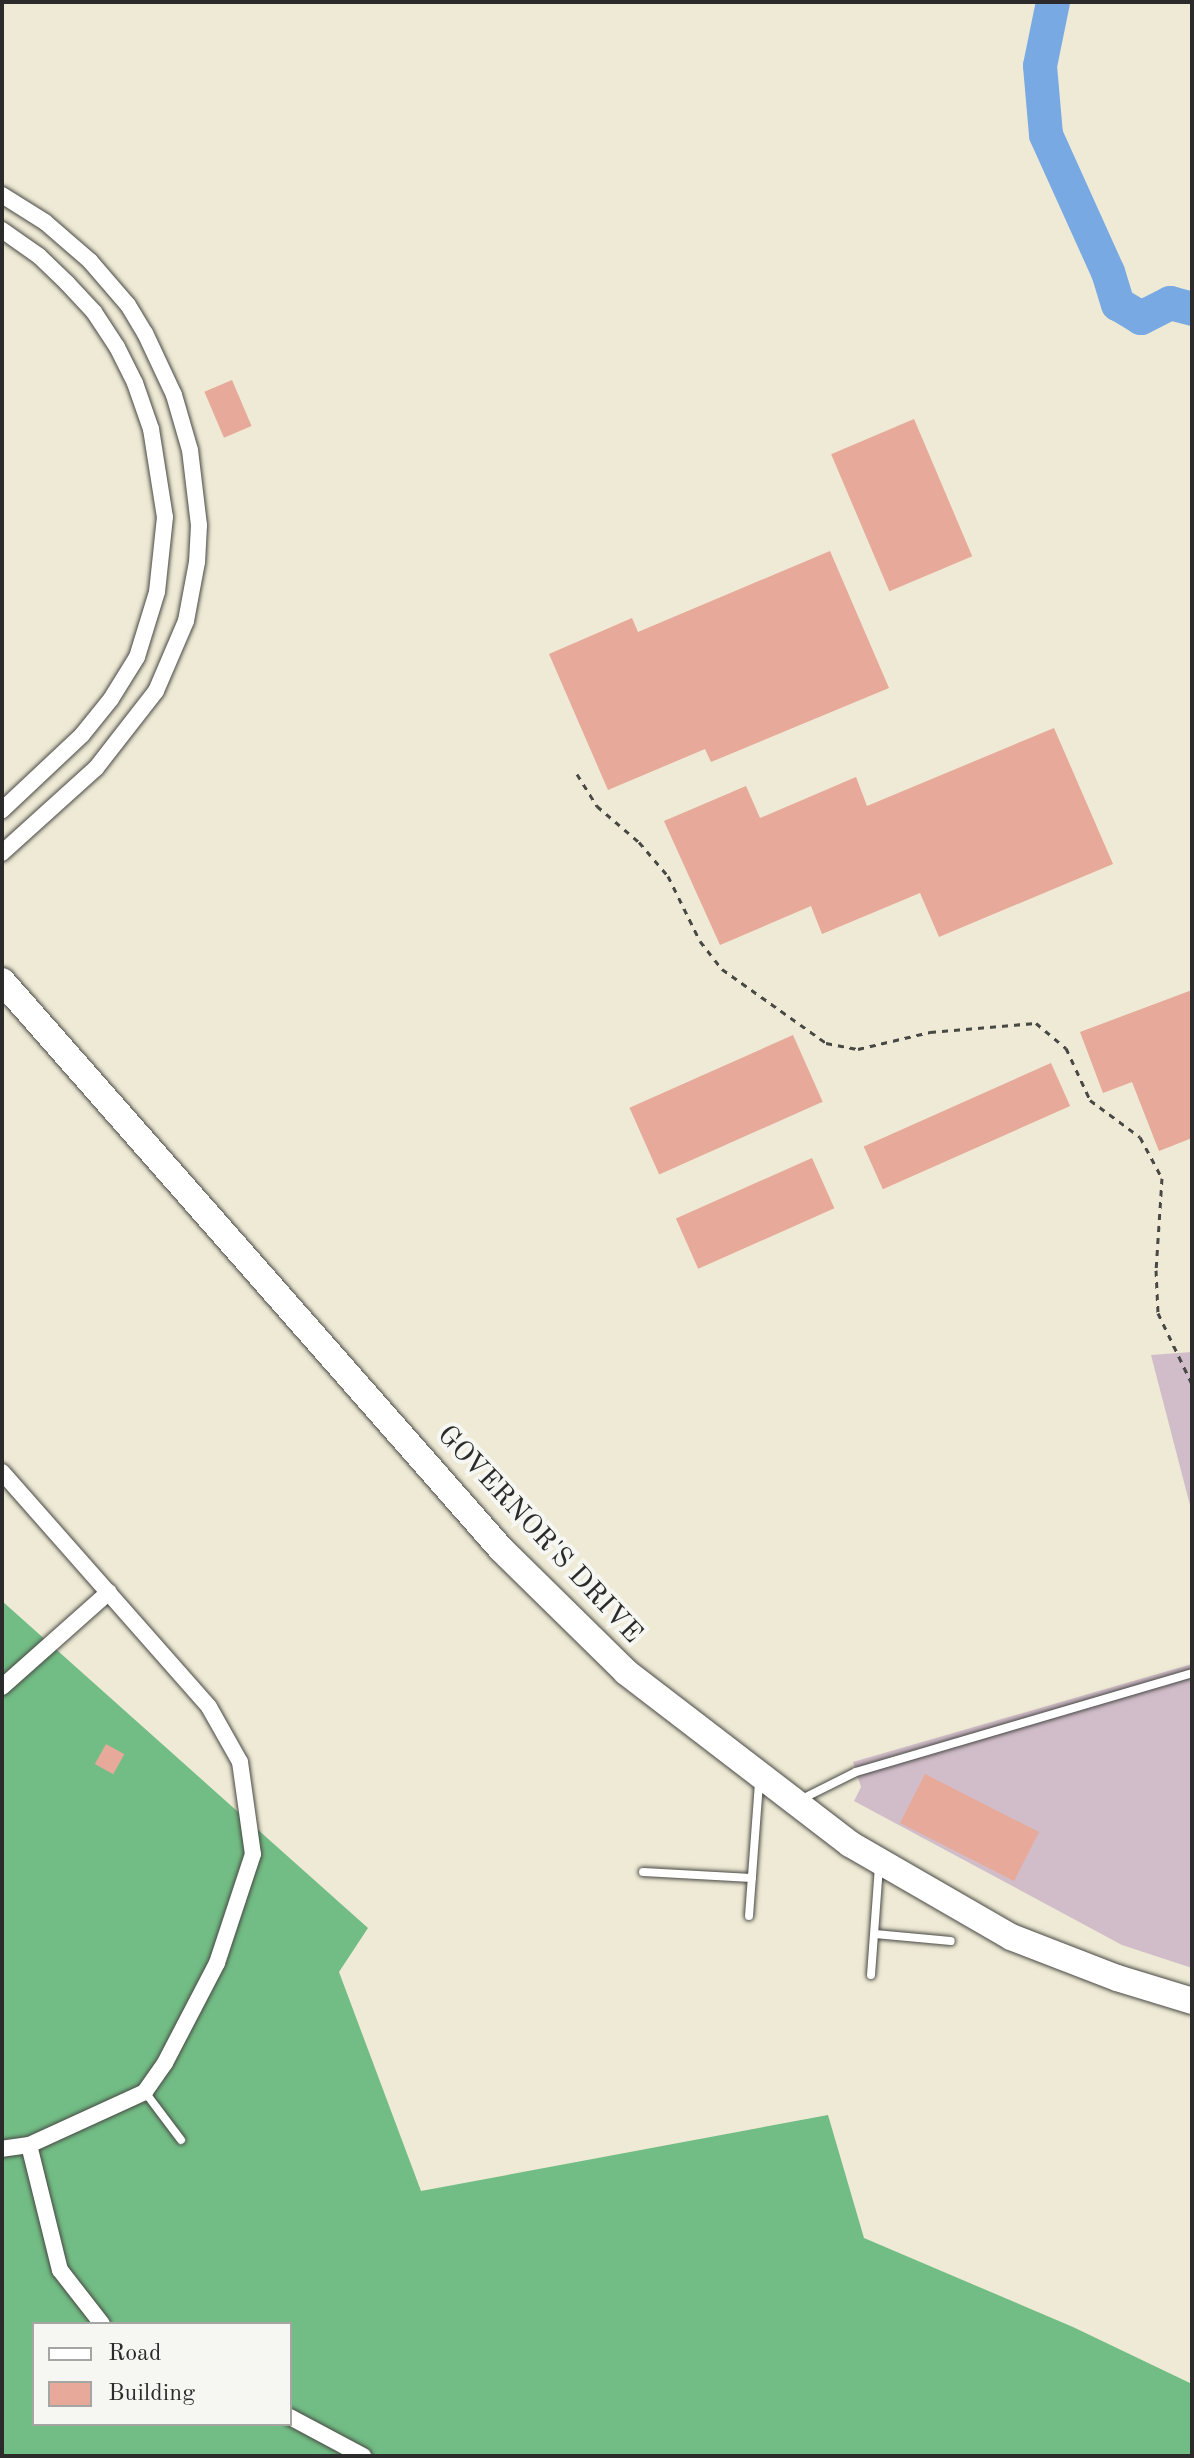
<!DOCTYPE html>
<style>
body{margin:0}
#map{position:relative;width:1194px;height:2458px;overflow:hidden;background:#eeead5;font-family:"Old Standard TT",serif}
div>[style]{position:absolute}
[style*='--x']{left:calc(var(--x)*1px);top:calc(var(--y)*1px);width:calc(var(--w)*1px);rotate:calc(var(--a)*1deg)}
.industrial>*{inset:0;background:#d1bdc9}
.forest>*{inset:0;background:#72bd85}
.river>*{height:34px;margin:-17px;padding:0 17px;transform-origin:17px;border-radius:17px;background:#79a9e3}
.building>*{inset:0;background:#e7a999;transform-origin:0 0}
.path>*{height:3px;margin-top:-1.5px;transform-origin:0;background:repeating-linear-gradient(90deg,#484844 0 6px,transparent 0 12px)}
.roads{filter:drop-shadow(0 0 2px #484844) drop-shadow(0 0 2px #484844)}
.service>*{height:8px;margin:-4px;padding:0 4px;transform-origin:4px;border-radius:4px;background:#fff}
.minor>*{height:16px;margin:-8px;padding:0 8px;transform-origin:8px;border-radius:8px;background:#fff}
.primary>*{height:26px;margin:-13px;padding:0 13px;transform-origin:13px;border-radius:13px;background:#fff}
span{translate:-50% -50%;white-space:nowrap;text-align:center;line-height:1.15;-webkit-text-stroke:8px #f6f6f2;paint-order:stroke}
.street-label{font-size:28px;color:#2b2b2b}
.frame{position:absolute;inset:0;border:4px solid #2b2b2b;pointer-events:none}
.legend{position:absolute;left:32px;top:2322px;width:260px;height:104px;box-sizing:border-box;background:#f6f6f2;border:2px solid #a5a5a2;margin:0;padding:10px 14px;list-style:none;font-size:24px;color:#2b2b2b}
.legend li{display:flex;align-items:center;gap:16px;height:40px}
.legend b{width:40px;border:2px solid #a5a5a2}
</style>
<div id="map">
<div class="industrial">
<i style="clip-path:polygon(1192px 1352px,1192px 1513px,1151px 1355px)"></i>
<i style="clip-path:polygon(1192px 1664px,1192px 1968px,1122px 1945px,854px 1801px,861px 1787px,853px 1762px)"></i>
</div>
<div class="forest">
<i style="clip-path:polygon(evenodd,2px 1601px,368px 1928px,339px 1972px,421px 2191px,828px 2115px,864px 2238px,1073px 2327px,1192px 2384px,1192px 2456px,2px 2456px,2px 1601px,34px 2324px,290px 2324px,290px 2424px,34px 2424px,34px 2324px)"></i>
</div>
<div class="river">
<i style="--x:1053;--y:2;--w:65;--a:101.5"></i>
<i style="--x:1040;--y:66;--w:69;--a:85"></i>
<i style="--x:1046;--y:135;--w:150;--a:65.7"></i>
<i style="--x:1108;--y:272;--w:34;--a:73"></i>
<i style="--x:1118;--y:304;--w:27;--a:31"></i>
<i style="--x:1141;--y:318;--w:33;--a:-27"></i>
<i style="--x:1170;--y:303;--w:23;--a:15"></i>
</div>
<div class="building">
<i style="left:232px;top:380px;width:50px;height:30px;rotate:67deg"></i>
<i style="left:914px;top:419px;width:149px;height:90px;rotate:67deg"></i>
<i style="clip-path:polygon(830px 551px,889px 688px,711px 762px,705px 749px,608px 790px,549px 654px,632px 618px,638px 632px)"></i>
<i style="clip-path:polygon(1054px 728px,1113px 864px,939px 937px,920px 893px,822px 934px,811px 906px,720px 945px,664px 821px,746px 786px,760px 818px,856px 777px,867px 806px)"></i>
<i style="clip-path:polygon(1192px 990px,1192px 1138px,1159px 1151px,1132px 1082px,1103px 1093px,1080px 1032px)"></i>
<i style="left:793px;top:1035px;width:73px;height:179px;rotate:66deg"></i>
<i style="left:1051px;top:1063px;width:47px;height:205px;rotate:66deg"></i>
<i style="left:812px;top:1158px;width:55px;height:149px;rotate:66deg"></i>
<i style="left:106px;top:1744px;width:21px;height:23px;rotate:29deg"></i>
<i style="left:925px;top:1774px;width:128px;height:55px;rotate:27deg"></i>
</div>
<div class="path">
<i style="--x:577;--y:774;--w:38;--a:58"></i>
<i style="--x:597;--y:806;--w:55;--a:40.6"></i>
<i style="--x:639;--y:842;--w:45;--a:49.5"></i>
<i style="--x:668;--y:876;--w:72;--a:63.8"></i>
<i style="--x:700;--y:941;--w:36;--a:52"></i>
<i style="--x:722;--y:969;--w:128;--a:35.4"></i>
<i style="--x:826;--y:1043;--w:33;--a:11"></i>
<i style="--x:858;--y:1049;--w:74;--a:-13.3"></i>
<i style="--x:930;--y:1032;--w:106;--a:-4.9"></i>
<i style="--x:1036;--y:1023;--w:39;--a:40"></i>
<i style="--x:1066;--y:1048;--w:57;--a:65.2"></i>
<i style="--x:1090;--y:1100;--w:62;--a:36.5"></i>
<i style="--x:1140;--y:1137;--w:47;--a:61.8"></i>
<i style="--x:1162;--y:1178;--w:92;--a:93.7"></i>
<i style="--x:1156;--y:1270;--w:43;--a:87.3"></i>
<i style="--x:1158;--y:1313;--w:79;--a:64.4"></i>
</div>
<div class="roads">
<div class="service">
<i style="--x:802;--y:1799;--w:60;--a:-26.6"></i>
<i style="--x:856;--y:1772;--w:350;--a:-16.4"></i>
<i style="--x:643;--y:1872;--w:109;--a:3.2"></i>
<i style="--x:749;--y:1916;--w:134;--a:-85.7"></i>
<i style="--x:875;--y:1934;--w:76;--a:5.3"></i>
<i style="--x:871;--y:1975;--w:109;--a:-85.8"></i>
<i style="--x:145;--y:2092;--w:60;--a:53.1"></i>
</div>
<div class="minor">
<i style="--x:2;--y:195;--w:51;--a:32.1"></i>
<i style="--x:45;--y:222;--w:60;--a:40.9"></i>
<i style="--x:90;--y:261;--w:58;--a:49.2"></i>
<i style="--x:128;--y:305;--w:33;--a:59"></i>
<i style="--x:145;--y:333;--w:68;--a:64.9"></i>
<i style="--x:174;--y:395;--w:57;--a:73.8"></i>
<i style="--x:190;--y:450;--w:76;--a:83.2"></i>
<i style="--x:199;--y:525;--w:37;--a:93"></i>
<i style="--x:197;--y:562;--w:60;--a:100.6"></i>
<i style="--x:186;--y:621;--w:76;--a:113.2"></i>
<i style="--x:156;--y:691;--w:98;--a:127.9"></i>
<i style="--x:96;--y:768;--w:127;--a:137.9"></i>
<i style="--x:2;--y:230;--w:45;--a:35.1"></i>
<i style="--x:39;--y:256;--w:39;--a:44"></i>
<i style="--x:67;--y:283;--w:40;--a:47"></i>
<i style="--x:94;--y:312;--w:42;--a:56.7"></i>
<i style="--x:117;--y:347;--w:40;--a:63.4"></i>
<i style="--x:135;--y:383;--w:49;--a:70.8"></i>
<i style="--x:151;--y:429;--w:89;--a:81"></i>
<i style="--x:165;--y:517;--w:75;--a:96.1"></i>
<i style="--x:157;--y:592;--w:68;--a:107.1"></i>
<i style="--x:137;--y:657;--w:49;--a:121.8"></i>
<i style="--x:111;--y:699;--w:46;--a:128.9"></i>
<i style="--x:82;--y:735;--w:110;--a:136.8"></i>
<i style="--x:2;--y:1472;--w:313;--a:48.6"></i>
<i style="--x:209;--y:1707;--w:63;--a:60.6"></i>
<i style="--x:240;--y:1762;--w:93;--a:82"></i>
<i style="--x:253;--y:1854;--w:115;--a:108.3"></i>
<i style="--x:217;--y:1963;--w:113;--a:117.5"></i>
<i style="--x:165;--y:2063;--w:35;--a:125"></i>
<i style="--x:145;--y:2092;--w:128;--a:155.4"></i>
<i style="--x:29;--y:2145;--w:27;--a:172"></i>
<i style="--x:2;--y:1687;--w:143;--a:-41.6"></i>
<i style="--x:29;--y:2145;--w:129;--a:76.1"></i>
<i style="--x:60;--y:2270;--w:68;--a:52.1"></i>
<i style="--x:290;--y:2417;--w:83;--a:28.1"></i>
</div>
<div class="primary">
<i style="--x:2;--y:981;--w:756;--a:48.7"></i>
<i style="--x:501;--y:1549;--w:175;--a:44.5"></i>
<i style="--x:626;--y:1672;--w:282;--a:37.5"></i>
<i style="--x:850;--y:1844;--w:186;--a:30"></i>
<i style="--x:1011;--y:1937;--w:114;--a:21.1"></i>
<i style="--x:1117;--y:1978;--w:78;--a:17"></i>
</div>
</div>
<div class="street-label">
<span style="left:539px;top:1535px;rotate:47deg">GOVERNOR'S DRIVE</span>
</div>
<div class="frame"></div>
<ul class="legend">
<li><b style="height:10px;background:#fff"></b>Road</li>
<li><b style="height:22px;background:#e7a999"></b>Building</li>
</ul>
</div>
